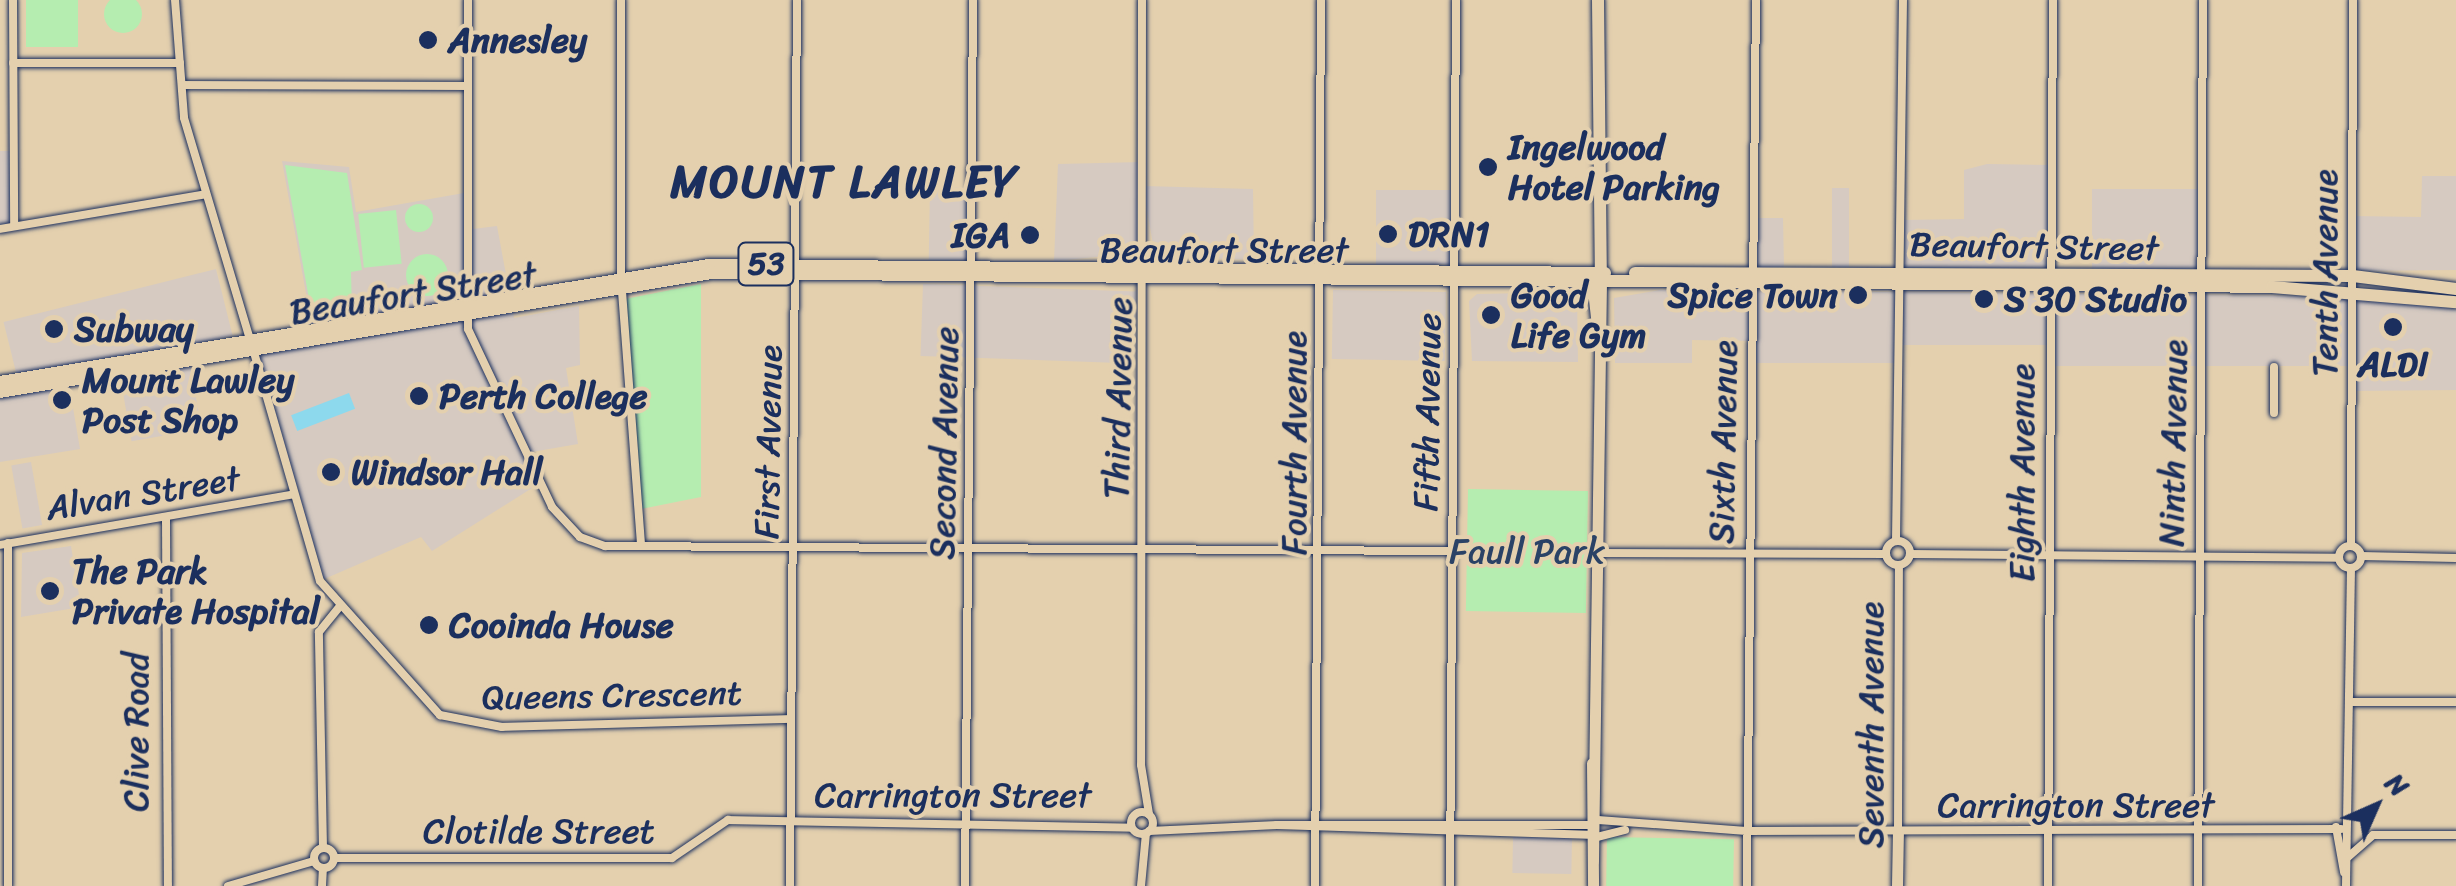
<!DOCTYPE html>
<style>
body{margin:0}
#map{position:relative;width:2456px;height:886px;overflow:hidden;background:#e4d0ae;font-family:Sriracha,sans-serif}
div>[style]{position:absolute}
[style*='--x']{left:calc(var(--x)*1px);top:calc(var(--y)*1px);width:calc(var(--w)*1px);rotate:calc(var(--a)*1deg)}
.built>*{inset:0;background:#d6cac1;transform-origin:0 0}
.green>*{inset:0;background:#b5edb0;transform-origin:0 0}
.round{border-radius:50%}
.water>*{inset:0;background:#8dd9ed;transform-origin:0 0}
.roads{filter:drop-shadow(0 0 2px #1b2f5e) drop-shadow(0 0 2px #1b2f5e)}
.street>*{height:8px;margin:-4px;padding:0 4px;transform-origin:4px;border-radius:4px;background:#e4d0ae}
.street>.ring{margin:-4px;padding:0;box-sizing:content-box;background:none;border:8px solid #e4d0ae;border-radius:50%}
.secondary>*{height:11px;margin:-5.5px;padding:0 5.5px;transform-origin:5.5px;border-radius:5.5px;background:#e4d0ae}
.primary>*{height:12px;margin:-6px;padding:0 6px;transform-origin:6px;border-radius:6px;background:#e4d0ae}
.dots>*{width:28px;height:28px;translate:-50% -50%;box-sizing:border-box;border:5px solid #e4d0ae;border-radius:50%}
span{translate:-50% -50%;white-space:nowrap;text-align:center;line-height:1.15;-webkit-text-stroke:8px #e4d0ae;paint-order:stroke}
.shield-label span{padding:2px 8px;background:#e4d0ae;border:2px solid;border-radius:8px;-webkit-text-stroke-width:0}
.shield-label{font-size:32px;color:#1b2f5e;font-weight:700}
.poi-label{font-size:35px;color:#1b2f5e;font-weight:700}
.left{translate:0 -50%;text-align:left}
.right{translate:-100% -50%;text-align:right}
.street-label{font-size:35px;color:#1b2f5e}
.park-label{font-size:35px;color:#2a4266}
.district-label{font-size:45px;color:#1b2f5e;font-weight:700;letter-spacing:2.5px}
.north{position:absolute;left:2326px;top:756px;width:100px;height:100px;-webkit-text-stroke:8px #e4d0ae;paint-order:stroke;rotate:45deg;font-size:28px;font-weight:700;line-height:40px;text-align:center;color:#1b2f5e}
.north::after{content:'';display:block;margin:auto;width:35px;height:45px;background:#1b2f5e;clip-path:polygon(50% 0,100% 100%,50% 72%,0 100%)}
</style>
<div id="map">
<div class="built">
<i style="left:0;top:151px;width:14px;height:78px"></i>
<i style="clip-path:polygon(282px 161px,349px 167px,356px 212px,464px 193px,465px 230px,497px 226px,514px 318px,579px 306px,580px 365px,566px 368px,578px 444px,526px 453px,540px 483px,432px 551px,421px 537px,322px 580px,255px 353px,315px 343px)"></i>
<i style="clip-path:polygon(1142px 162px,1144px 186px,1253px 189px,1254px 260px,1155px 256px,1144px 193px,1139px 253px,1054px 261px,1058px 164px)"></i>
<i style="clip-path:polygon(1987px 164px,2051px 165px,2053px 268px,1903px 268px,1902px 220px,1964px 219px,1964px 170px)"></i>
<i style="clip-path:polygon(2422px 176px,2456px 176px,2456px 270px,2352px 271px,2352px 216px,2421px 217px)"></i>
<i style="left:930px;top:187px;width:44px;height:73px;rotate:1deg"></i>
<i style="left:1832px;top:188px;width:17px;height:79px"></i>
<i style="left:2092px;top:189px;width:109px;height:80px"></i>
<i style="left:1376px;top:190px;width:82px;height:74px"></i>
<i style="clip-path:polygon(1756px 218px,1783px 218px,1784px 267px,1753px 269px)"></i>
<i style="left:216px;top:269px;width:68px;height:219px;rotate:76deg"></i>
<i style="left:923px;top:284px;width:213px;height:72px;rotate:2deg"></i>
<i style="left:1333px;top:290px;width:113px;height:69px;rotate:1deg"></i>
<i style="clip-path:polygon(1660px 290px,2400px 297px,2456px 310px,2456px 390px,2351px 391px,2351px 366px,2050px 366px,2049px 345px,1903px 345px,1899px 363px,1753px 363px,1753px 341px,1692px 340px,1692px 363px,1615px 363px,1614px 298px)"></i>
<i style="clip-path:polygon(1577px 292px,1578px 362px,1472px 361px,1469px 301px,1477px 294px)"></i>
<i style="left:190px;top:364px;width:66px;height:71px;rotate:80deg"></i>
<i style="clip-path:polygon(69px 384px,80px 449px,0 462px,0 396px)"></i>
<i style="left:31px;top:462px;width:64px;height:20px;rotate:80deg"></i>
<i style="clip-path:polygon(71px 546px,81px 607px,21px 617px,22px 553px)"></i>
<i style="left:1513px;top:837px;width:59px;height:36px;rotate:1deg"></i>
</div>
<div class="green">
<i class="round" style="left:104px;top:-5px;width:38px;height:38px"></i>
<i style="left:26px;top:0;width:52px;height:47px"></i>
<i style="clip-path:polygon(285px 165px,347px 173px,362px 270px,351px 272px,352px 313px,312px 316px)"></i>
<i class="round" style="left:405px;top:204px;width:28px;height:28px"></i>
<i style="left:396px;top:210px;width:54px;height:38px;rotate:84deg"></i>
<i class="round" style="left:406px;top:254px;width:42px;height:42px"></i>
<i style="clip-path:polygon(701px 284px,701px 497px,636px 510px,625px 299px)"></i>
<i style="left:1468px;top:489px;width:120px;height:122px;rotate:1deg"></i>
<i style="left:1607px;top:837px;width:127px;height:49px;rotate:1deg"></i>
</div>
<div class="water">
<i style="left:349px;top:393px;width:17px;height:62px;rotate:69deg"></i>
</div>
<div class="roads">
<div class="street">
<i style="--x:13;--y:0;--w:226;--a:89.7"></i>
<i style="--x:175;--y:0;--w:118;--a:85.6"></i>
<i style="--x:184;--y:118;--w:232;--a:73.4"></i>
<i style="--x:468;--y:0;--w:329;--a:90"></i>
<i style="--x:468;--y:329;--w:197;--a:64.7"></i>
<i style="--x:552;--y:507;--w:41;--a:47"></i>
<i style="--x:580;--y:537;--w:27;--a:20"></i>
<i style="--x:605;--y:546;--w:847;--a:0.34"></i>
<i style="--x:621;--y:0;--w:278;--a:90"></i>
<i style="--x:621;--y:278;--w:268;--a:85.7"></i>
<i style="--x:1142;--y:0;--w:765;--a:90.07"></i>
<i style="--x:1141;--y:765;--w:50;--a:80.7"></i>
<i style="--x:13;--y:63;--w:167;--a:0"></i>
<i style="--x:182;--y:85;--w:284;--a:0.2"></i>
<i style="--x:0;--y:229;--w:209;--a:-9.6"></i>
<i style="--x:253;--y:349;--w:241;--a:73.9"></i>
<i style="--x:320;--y:581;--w:180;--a:48.2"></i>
<i style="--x:440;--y:715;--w:63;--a:11"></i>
<i style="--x:502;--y:727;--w:287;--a:-1.6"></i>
<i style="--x:2274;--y:367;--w:46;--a:90"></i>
<i style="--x:166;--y:518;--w:368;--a:89.7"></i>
<i style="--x:1896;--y:541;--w:541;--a:-89.26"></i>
<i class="ring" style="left:1886px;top:541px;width:16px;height:16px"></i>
<i style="--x:8;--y:543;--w:343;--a:90"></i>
<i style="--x:0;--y:545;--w:298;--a:-9.8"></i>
<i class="ring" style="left:2339px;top:546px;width:14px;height:14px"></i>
<i style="--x:2351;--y:546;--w:546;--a:-89.79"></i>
<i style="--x:1596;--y:553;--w:290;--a:0.2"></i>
<i style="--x:1910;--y:554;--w:429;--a:0.5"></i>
<i style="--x:2361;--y:556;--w:95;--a:1.2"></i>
<i style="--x:2350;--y:702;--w:106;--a:0"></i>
<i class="ring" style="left:1131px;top:812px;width:14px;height:14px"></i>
<i style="--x:1598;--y:820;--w:149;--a:4.2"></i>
<i style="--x:1747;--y:831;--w:594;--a:-0.19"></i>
<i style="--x:1277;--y:825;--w:311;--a:0"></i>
<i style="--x:2336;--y:827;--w:46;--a:79.9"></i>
<i style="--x:1149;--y:831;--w:128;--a:-2.7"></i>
<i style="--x:1277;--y:825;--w:311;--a:1.8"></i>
<i style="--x:1898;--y:831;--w:266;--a:-89.8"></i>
<i style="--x:1597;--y:837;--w:29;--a:-14"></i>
<i style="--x:323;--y:848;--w:216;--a:-91.1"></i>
<i style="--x:319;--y:632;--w:32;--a:-51"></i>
<i class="ring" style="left:314px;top:848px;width:12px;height:12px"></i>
<i style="--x:2348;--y:857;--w:33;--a:-41"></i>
<i style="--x:2373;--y:835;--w:83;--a:0"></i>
<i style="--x:334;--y:858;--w:338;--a:0"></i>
<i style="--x:672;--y:858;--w:68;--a:-34.2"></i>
<i style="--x:728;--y:820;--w:403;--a:1.1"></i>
<i style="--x:228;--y:886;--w:90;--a:-16.2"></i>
<i style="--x:322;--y:886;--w:18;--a:-87"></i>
<i style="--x:790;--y:886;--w:886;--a:-89.55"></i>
<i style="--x:965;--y:886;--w:886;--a:-89.48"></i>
<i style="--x:1141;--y:886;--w:53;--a:-84.6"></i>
<i style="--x:1315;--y:886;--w:886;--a:-89.61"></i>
<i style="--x:1450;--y:886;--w:886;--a:-89.61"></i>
<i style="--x:1747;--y:886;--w:886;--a:-89.42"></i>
<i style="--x:2048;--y:886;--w:886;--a:-89.68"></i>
<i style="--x:2198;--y:886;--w:886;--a:-89.68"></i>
<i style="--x:2346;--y:886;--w:318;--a:-89.1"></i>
</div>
<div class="secondary">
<i style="--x:1592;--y:281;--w:45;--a:83.7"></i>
<i style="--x:1592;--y:763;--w:123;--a:89.5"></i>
<i style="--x:1593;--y:861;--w:580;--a:-89.21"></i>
<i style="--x:1897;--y:886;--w:55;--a:-89"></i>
</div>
<div class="primary">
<i style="--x:1598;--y:0;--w:277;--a:89.4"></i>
<i style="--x:1635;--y:273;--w:718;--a:0.24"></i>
<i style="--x:2353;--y:276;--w:104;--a:7.2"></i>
<i style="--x:0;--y:382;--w:718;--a:-9.38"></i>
<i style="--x:708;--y:265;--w:897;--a:0.51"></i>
<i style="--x:0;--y:392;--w:722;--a:-9.49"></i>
<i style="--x:712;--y:273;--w:1560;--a:0.51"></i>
<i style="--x:2272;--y:287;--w:185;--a:4.7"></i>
</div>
</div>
<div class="dots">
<i style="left:428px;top:40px;background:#1b2f5e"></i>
<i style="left:1488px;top:167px;background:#1b2f5e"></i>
<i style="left:1388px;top:234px;background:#1b2f5e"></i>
<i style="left:1030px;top:235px;background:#1b2f5e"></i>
<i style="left:1858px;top:295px;background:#1b2f5e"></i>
<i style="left:1984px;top:299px;background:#1b2f5e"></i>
<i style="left:1491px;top:315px;background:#1b2f5e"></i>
<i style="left:2393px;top:327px;background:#1b2f5e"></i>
<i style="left:54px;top:329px;background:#1b2f5e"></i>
<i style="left:419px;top:396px;background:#1b2f5e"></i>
<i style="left:62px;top:400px;background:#1b2f5e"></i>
<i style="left:331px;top:472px;background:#1b2f5e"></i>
<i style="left:50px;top:591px;background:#1b2f5e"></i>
<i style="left:429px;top:625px;background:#1b2f5e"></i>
</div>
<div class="shield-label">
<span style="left:766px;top:264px">53</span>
</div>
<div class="poi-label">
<span class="left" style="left:448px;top:40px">Annesley</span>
<span class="left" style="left:1508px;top:167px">Ingelwood<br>Hotel Parking</span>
<span class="left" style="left:1408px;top:234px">DRN1</span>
<span class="right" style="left:1010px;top:235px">IGA</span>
<span class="left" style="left:1511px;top:315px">Good<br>Life Gym</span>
<span class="right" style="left:1838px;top:295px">Spice Town</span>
<span class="left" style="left:2004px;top:299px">S 30 Studio</span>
<span class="left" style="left:74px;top:329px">Subway</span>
<span style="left:2393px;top:364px">ALDI</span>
<span class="left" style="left:82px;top:400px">Mount Lawley<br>Post Shop</span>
<span class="left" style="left:439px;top:396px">Perth College</span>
<span class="left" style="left:351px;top:472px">Windsor Hall</span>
<span class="left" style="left:72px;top:591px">The Park<br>Private Hospital</span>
<span class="left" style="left:449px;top:625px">Cooinda House</span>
</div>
<div class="street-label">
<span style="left:2034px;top:246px;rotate:1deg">Beaufort Street</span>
<span style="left:1224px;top:250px">Beaufort Street</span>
<span style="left:2325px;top:273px;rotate:-90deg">Tenth Avenue</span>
<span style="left:413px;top:293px;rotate:-9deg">Beaufort Street</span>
<span style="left:1118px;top:398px;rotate:-89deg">Third Avenue</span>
<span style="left:1427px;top:412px;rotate:-89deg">Fifth Avenue</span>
<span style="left:768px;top:442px;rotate:-89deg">First Avenue</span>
<span style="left:1723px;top:442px;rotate:-89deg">Sixth Avenue</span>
<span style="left:944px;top:443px;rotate:-89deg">Second Avenue</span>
<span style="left:1294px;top:443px;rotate:-90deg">Fourth Avenue</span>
<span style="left:2173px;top:443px;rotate:-89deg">Ninth Avenue</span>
<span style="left:2022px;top:473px;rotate:-90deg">Eighth Avenue</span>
<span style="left:143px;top:493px;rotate:-9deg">Alvan Street</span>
<span style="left:612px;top:695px;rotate:-1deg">Queens Crescent</span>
<span style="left:1871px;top:725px;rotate:-90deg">Seventh Avenue</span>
<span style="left:136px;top:732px;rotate:-90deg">Clive Road</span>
<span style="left:953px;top:795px">Carrington Street</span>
<span style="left:2076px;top:805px">Carrington Street</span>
<span style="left:539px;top:831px">Clotilde Street</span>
</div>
<div class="park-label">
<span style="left:1527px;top:551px">Faull Park</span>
</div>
<div class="district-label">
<span style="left:845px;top:183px">MOUNT LAWLEY</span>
</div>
<div class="north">N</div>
</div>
